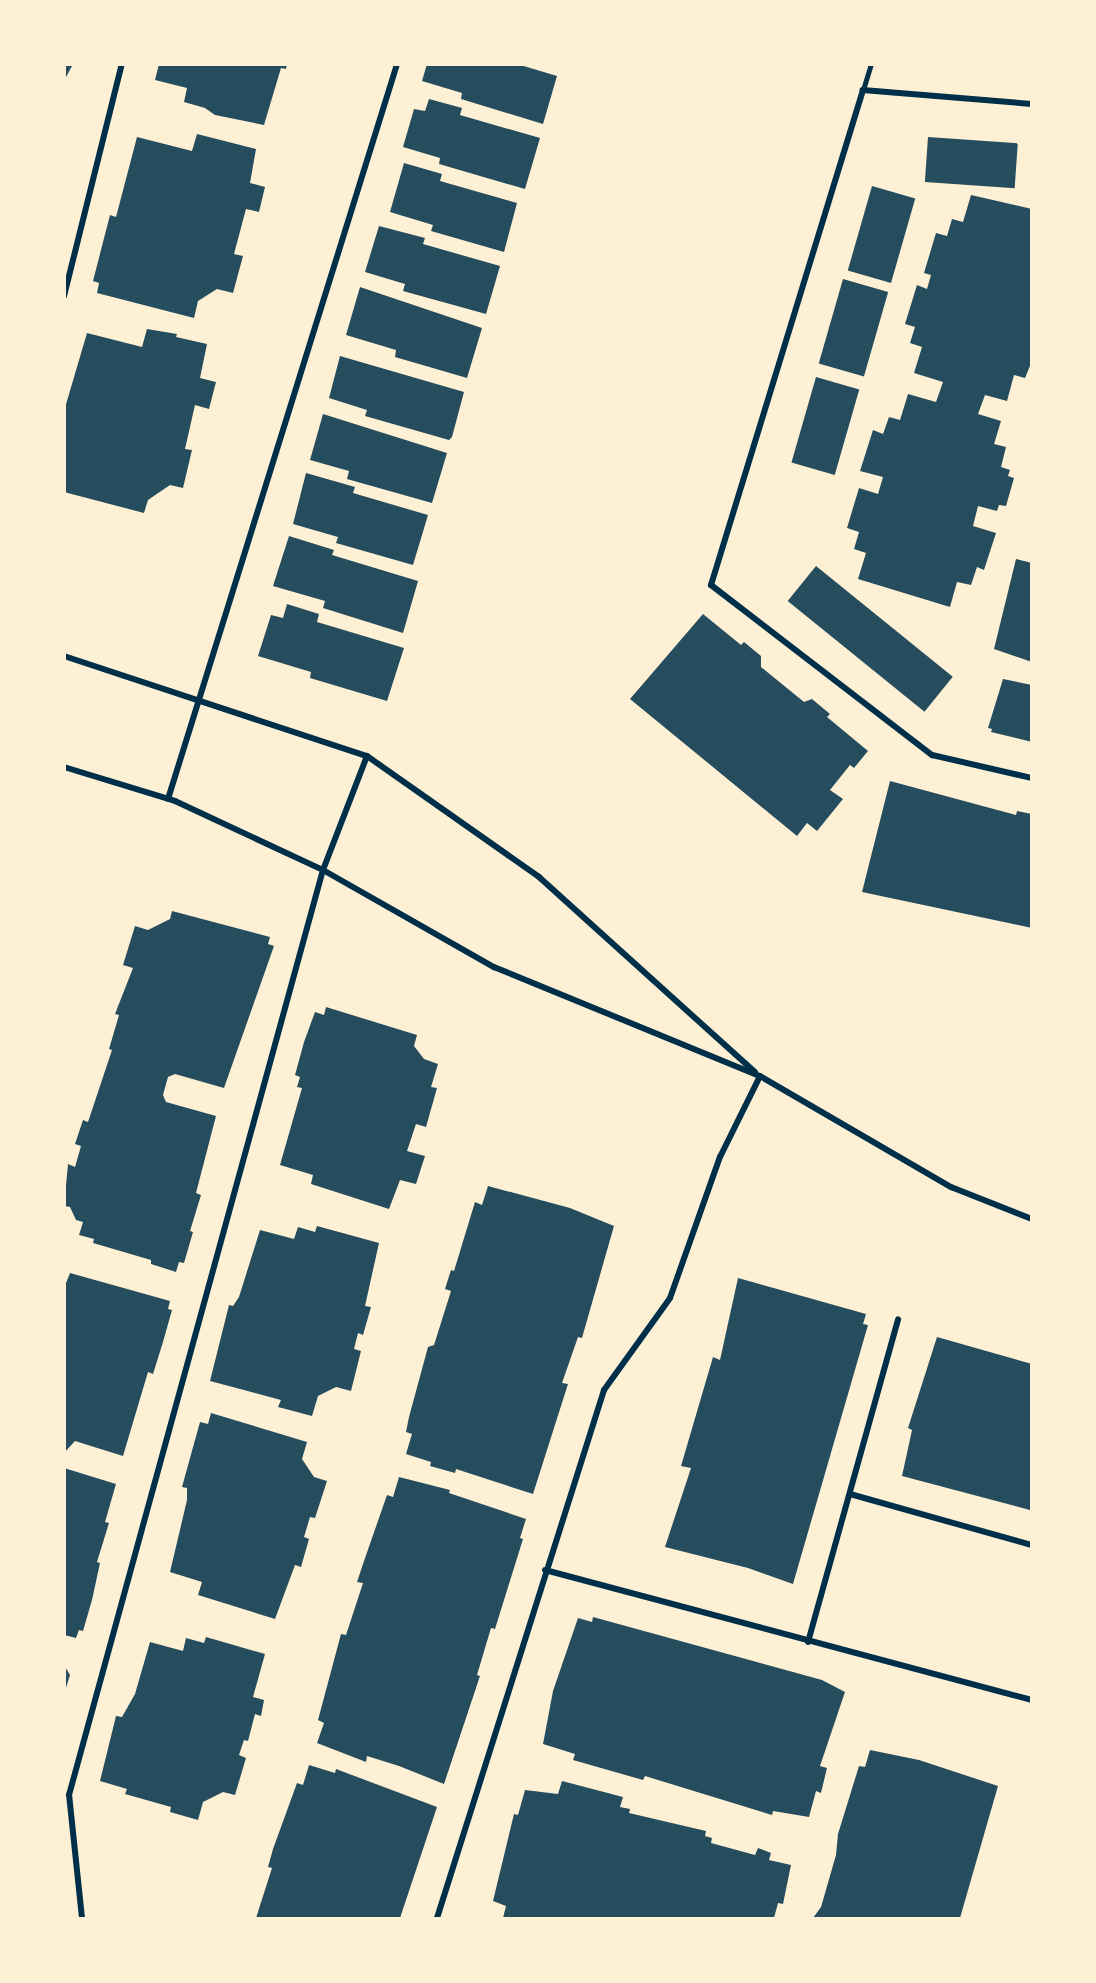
<!DOCTYPE html>
<style>
body{margin:0}
#map{position:relative;width:1096px;height:1983px;overflow:hidden;background:#fdf0d5;font-family:"Archivo Narrow",sans-serif}
div>[style]{position:absolute}
[style*='--x']{left:calc(var(--x)*1px);top:calc(var(--y)*1px);width:calc(var(--w)*1px);rotate:calc(var(--a)*1deg)}
.building>*{inset:0;background:#264d5e;transform-origin:0 0}
.service>*{height:4.5px;margin:-2.25px;padding:0 2.25px;transform-origin:2.25px;border-radius:2.25px;background:#003049}
.minor>*{height:6px;margin:-3px;padding:0 3px;transform-origin:3px;border-radius:3px;background:#003049}
span{translate:-50% -50%;white-space:nowrap;text-align:center;line-height:1.15;-webkit-text-stroke:4.5px #fdf0d5;paint-order:stroke}
.frame{position:absolute;inset:0;border:66px solid #fdf0d5;pointer-events:none}
</style>
<div id="map">
<div class="building">
<i style="clip-path:polygon(64px 64px,73px 64px,64px 81px)"></i>
<i style="clip-path:polygon(159px 64px,287px 64px,286px 69px,281px 68px,264px 125px,215px 115px,205px 108px,184px 102px,187px 88px,155px 80px)"></i>
<i style="clip-path:polygon(427px 64px,517px 64px,557px 76px,543px 124px,461px 99px,462px 93px,422px 81px)"></i>
<i style="clip-path:polygon(429px 99px,462px 108px,460px 115px,540px 138px,525px 189px,439px 164px,440px 158px,403px 147px,414px 109px,425px 111px)"></i>
<i style="clip-path:polygon(197px 134px,256px 149px,250px 183px,265px 187px,259px 212px,246px 209px,234px 254px,243px 256px,233px 293px,217px 289px,198px 301px,194px 318px,97px 293px,99px 283px,93px 281px,110px 215px,116px 217px,137px 137px,192px 151px)"></i>
<i style="left:928px;top:137px;width:90px;height:45px;rotate:4deg"></i>
<i style="clip-path:polygon(404px 163px,442px 174px,440px 181px,517px 203px,504px 252px,431px 231px,433px 225px,390px 212px)"></i>
<i style="left:872px;top:186px;width:45px;height:88px;rotate:16deg"></i>
<i style="clip-path:polygon(971px 195px,1032px 209px,1032px 361px,1025px 378px,1014px 375px,1007px 401px,985px 395px,978px 414px,1001px 421px,994px 444px,1006px 447px,1001px 467px,1010px 470px,1008px 476px,1014px 478px,1006px 506px,999px 505px,997px 511px,978px 506px,973px 526px,996px 533px,984px 570px,977px 567px,971px 585px,957px 582px,950px 607px,858px 579px,866px 553px,854px 549px,859px 532px,847px 528px,859px 488px,878px 494px,883px 477px,860px 471px,873px 430px,883px 434px,889px 417px,900px 420px,908px 394px,936px 402px,943px 382px,914px 373px,922px 347px,910px 343px,915px 327px,905px 324px,917px 285px,927px 289px,931px 275px,924px 273px,936px 233px,947px 236px,952px 219px,963px 222px)"></i>
<i style="clip-path:polygon(379px 226px,425px 238px,423px 244px,500px 266px,486px 314px,403px 291px,405px 284px,365px 272px)"></i>
<i style="left:843px;top:279px;width:47px;height:88px;rotate:16deg"></i>
<i style="clip-path:polygon(360px 287px,482px 328px,467px 378px,395px 357px,396px 350px,346px 335px)"></i>
<i style="clip-path:polygon(147px 329px,177px 334px,176px 337px,207px 344px,200px 378px,216px 382px,209px 409px,195px 405px,185px 449px,192px 450px,183px 488px,170px 485px,148px 500px,144px 513px,64px 492px,64px 411px,87px 333px,142px 347px)"></i>
<i style="clip-path:polygon(340px 356px,464px 392px,452px 437px,449px 440px,365px 416px,367px 410px,329px 398px)"></i>
<i style="left:816px;top:377px;width:45px;height:89px;rotate:16deg"></i>
<i style="clip-path:polygon(323px 414px,447px 453px,432px 503px,347px 479px,349px 471px,310px 460px)"></i>
<i style="clip-path:polygon(306px 473px,355px 487px,353px 493px,428px 515px,413px 565px,336px 543px,338px 537px,293px 524px)"></i>
<i style="clip-path:polygon(289px 536px,334px 550px,332px 555px,418px 581px,403px 633px,323px 608px,325px 601px,273px 586px)"></i>
<i style="clip-path:polygon(1016px 559px,1032px 563px,1032px 662px,994px 649px)"></i>
<i style="left:816px;top:566px;width:176px;height:45px;rotate:39deg"></i>
<i style="clip-path:polygon(287px 604px,319px 614px,317px 622px,404px 648px,387px 701px,310px 678px,311px 672px,258px 656px,271px 615px,283px 618px)"></i>
<i style="clip-path:polygon(703px 614px,741px 645px,744px 642px,761px 656px,761px 667px,804px 702px,812px 699px,830px 714px,827px 717px,868px 751px,854px 768px,850px 765px,830px 790px,843px 799px,817px 831px,807px 823px,797px 836px,630px 699px)"></i>
<i style="clip-path:polygon(1003px 679px,1032px 685px,1032px 742px,991px 732px,992px 729px,988px 728px)"></i>
<i style="clip-path:polygon(890px 781px,1016px 815px,1017px 811px,1032px 814px,1032px 928px,862px 892px)"></i>
<i style="clip-path:polygon(172px 911px,270px 937px,268px 944px,274px 946px,224px 1088px,175px 1074px,168px 1077px,163px 1095px,166px 1102px,216px 1116px,196px 1193px,201px 1195px,190px 1231px,193px 1232px,184px 1263px,179px 1262px,176px 1272px,151px 1264px,151px 1260px,93px 1243px,94px 1239px,79px 1235px,83px 1222px,76px 1220px,70px 1207px,64px 1206px,68px 1164px,75px 1167px,81px 1146px,75px 1144px,83px 1120px,88px 1122px,112px 1050px,109px 1049px,119px 1015px,115px 1014px,133px 968px,123px 965px,135px 926px,148px 930px,170px 919px)"></i>
<i style="clip-path:polygon(326px 1007px,417px 1035px,414px 1046px,424px 1059px,438px 1064px,431px 1087px,437px 1088px,426px 1127px,416px 1124px,407px 1151px,425px 1156px,416px 1184px,400px 1180px,389px 1209px,311px 1184px,313px 1175px,280px 1165px,302px 1088px,297px 1087px,300px 1077px,295px 1075px,304px 1042px,315px 1012px,324px 1015px)"></i>
<i style="clip-path:polygon(488px 1186px,570px 1208px,614px 1226px,582px 1338px,578px 1337px,562px 1383px,568px 1384px,533px 1494px,456px 1469px,455px 1473px,430px 1466px,431px 1462px,406px 1454px,412px 1434px,406px 1432px,409px 1417px,428px 1347px,434px 1345px,451px 1291px,445px 1289px,451px 1270px,454px 1271px,475px 1202px,482px 1205px)"></i>
<i style="clip-path:polygon(317px 1226px,379px 1243px,365px 1306px,371px 1307px,363px 1335px,358px 1333px,354px 1349px,361px 1351px,351px 1391px,336px 1387px,318px 1396px,312px 1416px,278px 1407px,281px 1400px,210px 1381px,229px 1305px,233px 1306px,239px 1297px,260px 1230px,294px 1239px,298px 1227px,315px 1232px)"></i>
<i style="clip-path:polygon(70px 1273px,170px 1301px,168px 1309px,172px 1310px,163px 1342px,153px 1374px,148px 1372px,123px 1456px,75px 1441px,64px 1453px,64px 1288px)"></i>
<i style="clip-path:polygon(738px 1278px,866px 1314px,863px 1324px,868px 1325px,793px 1584px,748px 1568px,665px 1547px,691px 1468px,681px 1466px,713px 1357px,720px 1360px)"></i>
<i style="clip-path:polygon(937px 1337px,1032px 1364px,1032px 1514px,1030px 1510px,902px 1476px,912px 1430px,908px 1428px)"></i>
<i style="clip-path:polygon(211px 1413px,307px 1442px,302px 1459px,314px 1477px,327px 1481px,315px 1518px,310px 1517px,304px 1537px,309px 1539px,301px 1567px,295px 1565px,275px 1619px,198px 1595px,202px 1582px,170px 1572px,187px 1500px,187px 1488px,182px 1487px,200px 1422px,208px 1424px)"></i>
<i style="clip-path:polygon(64px 1468px,116px 1484px,105px 1522px,109px 1523px,97px 1562px,100px 1563px,92px 1600px,83px 1631px,79px 1630px,76px 1638px,64px 1635px)"></i>
<i style="clip-path:polygon(399px 1477px,450px 1490px,449px 1493px,526px 1519px,520px 1538px,523px 1539px,495px 1629px,491px 1628px,477px 1675px,480px 1676px,444px 1784px,399px 1766px,367px 1756px,366px 1762px,317px 1743px,324px 1723px,318px 1720px,341px 1634px,346px 1635px,363px 1583px,357px 1582px,364px 1561px,387px 1495px,393px 1497px)"></i>
<i style="clip-path:polygon(593px 1617px,822px 1680px,845px 1692px,820px 1766px,827px 1768px,821px 1793px,816px 1791px,809px 1817px,773px 1811px,772px 1815px,645px 1776px,643px 1780px,573px 1760px,575px 1754px,543px 1744px,553px 1691px,578px 1618px,592px 1622px)"></i>
<i style="clip-path:polygon(206px 1637px,265px 1654px,253px 1697px,264px 1700px,261px 1716px,255px 1714px,248px 1741px,244px 1740px,239px 1755px,246px 1758px,235px 1795px,223px 1792px,203px 1802px,198px 1820px,170px 1812px,171px 1807px,125px 1794px,127px 1789px,100px 1781px,116px 1716px,122px 1717px,135px 1694px,150px 1642px,183px 1651px,186px 1638px,204px 1643px)"></i>
<i style="clip-path:polygon(64px 1665px,70px 1675px,65px 1691px,64px 1691px)"></i>
<i style="clip-path:polygon(870px 1750px,919px 1760px,998px 1786px,960px 1918px,813px 1918px,821px 1907px,836px 1855px,838px 1834px,859px 1766px,865px 1767px)"></i>
<i style="clip-path:polygon(309px 1765px,335px 1773px,336px 1769px,437px 1807px,400px 1918px,256px 1918px,272px 1868px,268px 1867px,273px 1849px,297px 1783px,303px 1785px)"></i>
<i style="clip-path:polygon(562px 1781px,623px 1797px,620px 1807px,630px 1809px,629px 1813px,706px 1831px,705px 1836px,712px 1838px,711px 1843px,755px 1855px,758px 1848px,771px 1853px,769px 1860px,791px 1865px,783px 1904px,778px 1903px,774px 1918px,503px 1918px,506px 1906px,493px 1901px,514px 1814px,518px 1815px,525px 1790px,558px 1794px)"></i>
</div>
<div class="service">
<i style="--x:863;--y:90;--w:27;--a:-73"></i>
</div>
<div class="minor">
<i style="--x:1032;--y:104;--w:170;--a:-175.3"></i>
<i style="--x:863;--y:90;--w:518;--a:107.07"></i>
<i style="--x:711;--y:585;--w:279;--a:37.6"></i>
<i style="--x:932;--y:755;--w:103;--a:13"></i>
<i style="--x:64;--y:296;--w:239;--a:-76"></i>
<i style="--x:64;--y:656;--w:319;--a:18.3"></i>
<i style="--x:367;--y:756;--w:210;--a:35.1"></i>
<i style="--x:539;--y:877;--w:291;--a:42.1"></i>
<i style="--x:64;--y:767;--w:116;--a:17"></i>
<i style="--x:175;--y:801;--w:163;--a:25"></i>
<i style="--x:323;--y:870;--w:197;--a:29.6"></i>
<i style="--x:494;--y:967;--w:287;--a:22.3"></i>
<i style="--x:760;--y:1076;--w:221;--a:30.2"></i>
<i style="--x:951;--y:1187;--w:87;--a:21.6"></i>
<i style="--x:168;--y:799;--w:770;--a:-72.69"></i>
<i style="--x:850;--y:1494;--w:189;--a:15.7"></i>
<i style="--x:545;--y:1570;--w:504;--a:14.95"></i>
<i style="--x:808;--y:1642;--w:335;--a:-74.4"></i>
<i style="--x:82;--y:1918;--w:124;--a:-96"></i>
<i style="--x:69;--y:1795;--w:959;--a:-74.65"></i>
<i style="--x:323;--y:870;--w:122;--a:-68.9"></i>
<i style="--x:437;--y:1918;--w:554;--a:-72.45"></i>
<i style="--x:604;--y:1390;--w:113;--a:-54.3"></i>
<i style="--x:670;--y:1298;--w:150;--a:-70.5"></i>
<i style="--x:720;--y:1157;--w:90;--a:-63.7"></i>
</div>
<div class="frame"></div>
</div>
